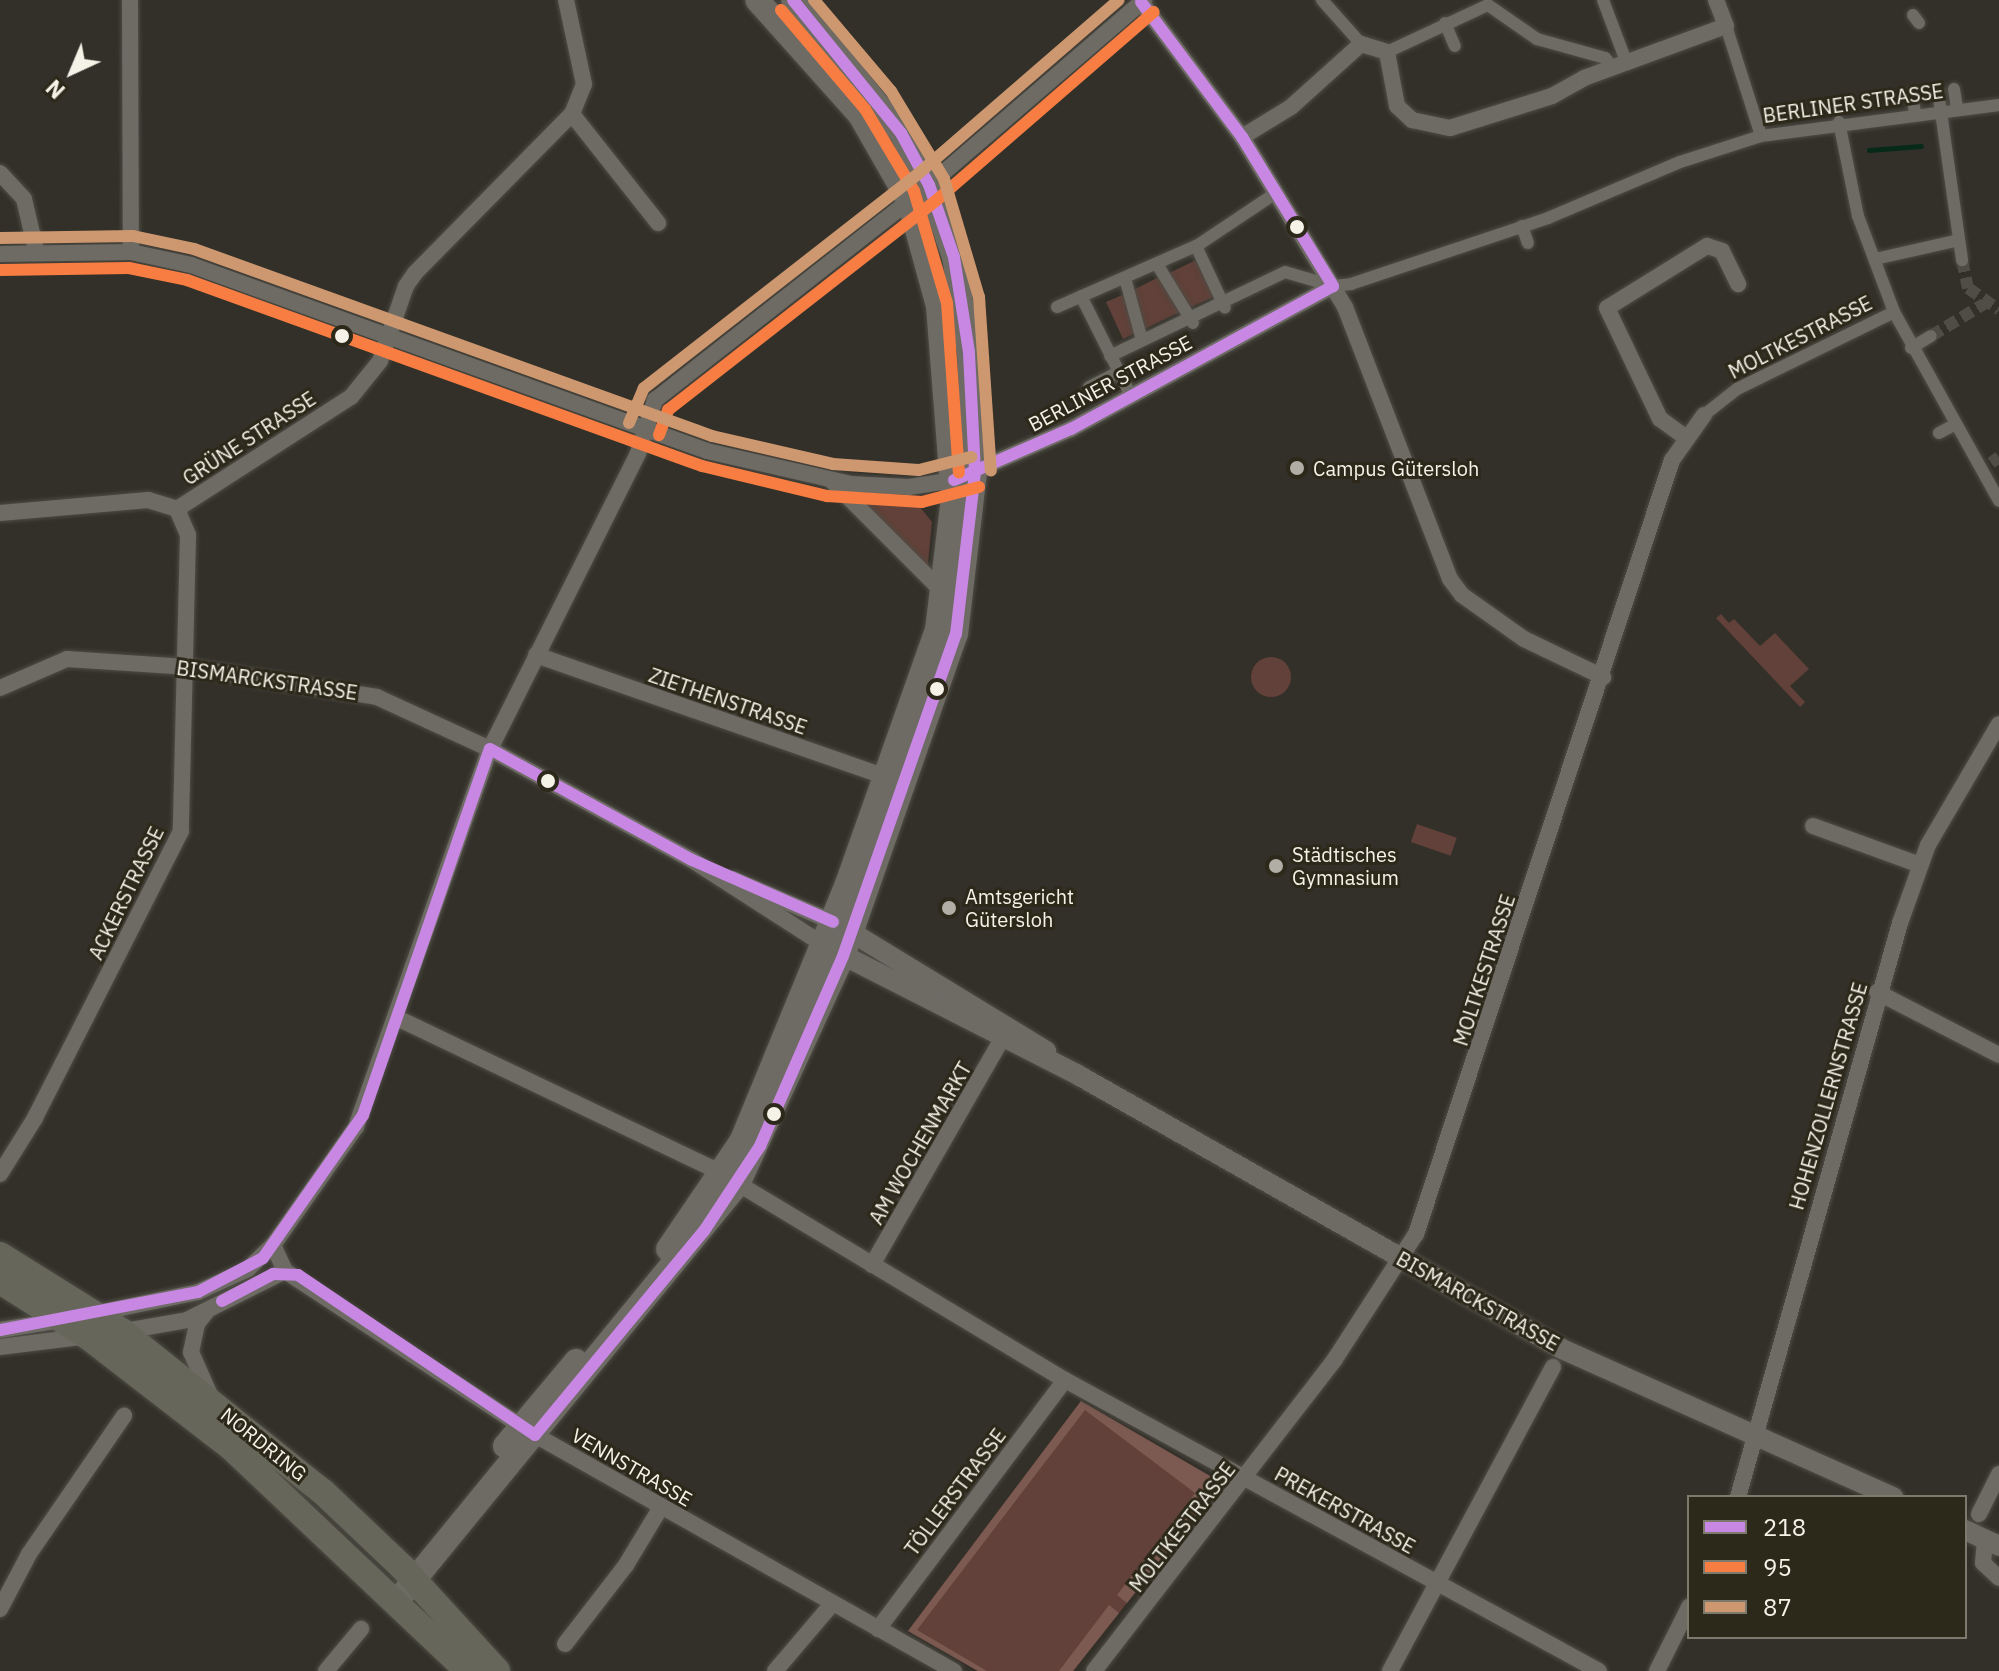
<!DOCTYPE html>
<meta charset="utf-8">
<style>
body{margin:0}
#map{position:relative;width:1999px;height:1671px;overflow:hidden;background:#323028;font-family:"IBM Plex Sans",sans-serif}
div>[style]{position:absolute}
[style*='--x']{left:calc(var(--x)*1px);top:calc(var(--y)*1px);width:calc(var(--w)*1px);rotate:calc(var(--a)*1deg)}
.green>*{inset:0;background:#614139;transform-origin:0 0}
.round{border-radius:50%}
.forest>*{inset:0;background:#7c5a51}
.stream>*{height:5px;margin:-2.5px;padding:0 2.5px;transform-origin:2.5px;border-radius:2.5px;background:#072918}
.pedestrian-tunnel>*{height:12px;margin-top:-6px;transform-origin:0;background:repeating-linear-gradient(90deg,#4f4d45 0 12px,transparent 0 18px)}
.roads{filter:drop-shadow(0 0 2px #4e4c45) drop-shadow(0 0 2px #4e4c45)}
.pedestrian>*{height:12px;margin:-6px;padding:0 6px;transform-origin:6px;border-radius:6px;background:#6d6b64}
.minor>*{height:16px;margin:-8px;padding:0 8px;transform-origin:8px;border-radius:8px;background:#6d6b64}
.tertiary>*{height:20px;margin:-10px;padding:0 10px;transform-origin:10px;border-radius:10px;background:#6d6b64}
.secondary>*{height:24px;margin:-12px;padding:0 12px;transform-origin:12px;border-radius:12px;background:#6d6b64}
.primary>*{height:26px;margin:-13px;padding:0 13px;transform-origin:13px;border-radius:13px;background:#66675a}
.bus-1>*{height:12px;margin:-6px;padding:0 6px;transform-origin:6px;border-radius:6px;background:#c787e3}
.bus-2>*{height:12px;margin:-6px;padding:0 6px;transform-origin:6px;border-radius:6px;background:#f77d43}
.bus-3>*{height:12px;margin:-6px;padding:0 6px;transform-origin:6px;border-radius:6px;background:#cd976f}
.dots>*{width:22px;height:22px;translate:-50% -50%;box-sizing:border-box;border:4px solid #2d291a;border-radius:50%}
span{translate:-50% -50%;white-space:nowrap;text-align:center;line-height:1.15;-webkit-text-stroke:6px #2d291a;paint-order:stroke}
.street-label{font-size:20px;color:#f5f2e8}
.poi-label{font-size:20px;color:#f5f2e8}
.left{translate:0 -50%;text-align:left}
.legend{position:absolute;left:1687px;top:1495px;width:280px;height:144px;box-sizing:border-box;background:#2d291a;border:2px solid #7d796c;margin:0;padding:10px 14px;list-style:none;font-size:24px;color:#f5f2e8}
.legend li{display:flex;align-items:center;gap:16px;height:40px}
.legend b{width:40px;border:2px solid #7d796c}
.north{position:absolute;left:32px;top:32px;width:80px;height:80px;-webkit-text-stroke:6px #2d291a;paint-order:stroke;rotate:224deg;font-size:22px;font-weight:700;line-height:32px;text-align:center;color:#f5f2e8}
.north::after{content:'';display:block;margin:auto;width:28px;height:36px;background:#f5f2e8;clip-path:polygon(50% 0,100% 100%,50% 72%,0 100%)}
</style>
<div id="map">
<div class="green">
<i style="clip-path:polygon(1196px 260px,1213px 297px,1189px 308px,1165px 275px)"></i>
<i style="clip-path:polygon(1161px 276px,1184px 310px,1142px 330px,1131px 291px)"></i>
<i style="clip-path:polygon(1127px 293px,1137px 332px,1123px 339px,1106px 302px)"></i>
<i style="clip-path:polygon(855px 499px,916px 502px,932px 522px,927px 573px)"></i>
<i style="clip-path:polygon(1721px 614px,1729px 623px,1734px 619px,1760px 646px,1775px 633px,1809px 669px,1790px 686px,1805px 702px,1800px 707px,1716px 618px)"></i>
<i class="round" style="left:1251px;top:657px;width:40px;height:40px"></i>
<i style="left:1417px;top:824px;width:42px;height:19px;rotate:19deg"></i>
<i style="clip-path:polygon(1081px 1401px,1222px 1483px,1073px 1671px,978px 1671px,908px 1631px)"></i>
</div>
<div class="forest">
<i style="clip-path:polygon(1081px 1401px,1222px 1483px,1127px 1603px,1117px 1595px,1195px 1493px,1085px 1410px,917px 1630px,987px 1671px,978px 1671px,908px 1631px)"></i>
<i style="clip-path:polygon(1109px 1605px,1119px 1613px,1073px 1671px,1059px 1671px)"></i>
</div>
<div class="stream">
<i style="--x:1869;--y:150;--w:52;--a:-4.4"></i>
</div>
<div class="pedestrian-tunnel">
<i style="--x:1962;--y:260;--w:29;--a:78"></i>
<i style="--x:1968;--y:288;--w:38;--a:35"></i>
<i style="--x:1931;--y:336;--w:62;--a:-31.1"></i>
<i style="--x:1991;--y:463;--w:10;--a:-37"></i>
</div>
<div class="roads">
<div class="pedestrian">
<i style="--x:1322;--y:0;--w:59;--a:48.4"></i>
<i style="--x:1603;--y:0;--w:68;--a:69.4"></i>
<i style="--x:1488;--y:5;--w:60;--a:34.8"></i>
<i style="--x:1537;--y:39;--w:71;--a:15.6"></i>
<i style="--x:1605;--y:58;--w:13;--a:48"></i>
<i style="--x:1913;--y:15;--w:10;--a:53"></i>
<i style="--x:1445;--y:23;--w:25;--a:67"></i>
<i style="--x:1726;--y:26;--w:115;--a:72.3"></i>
<i style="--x:1387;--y:52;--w:111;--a:-25"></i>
<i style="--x:1954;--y:89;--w:20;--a:81"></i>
<i style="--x:1938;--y:91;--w:171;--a:81.9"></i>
<i style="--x:1912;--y:94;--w:19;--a:81"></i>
<i style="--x:1839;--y:122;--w:96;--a:78.6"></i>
<i style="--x:1858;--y:216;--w:103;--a:69.4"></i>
<i style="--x:1894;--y:312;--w:216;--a:60.9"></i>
<i style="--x:1522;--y:226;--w:18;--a:71"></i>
<i style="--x:1196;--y:246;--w:68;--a:64.9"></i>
<i style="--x:1875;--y:259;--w:86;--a:-12.7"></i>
<i style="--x:1157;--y:264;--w:69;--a:58.6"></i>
<i style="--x:1125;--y:278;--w:64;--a:74.7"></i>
<i style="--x:1081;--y:296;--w:112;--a:63.4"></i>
<i style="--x:1057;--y:307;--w:154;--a:-23.7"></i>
<i style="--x:1198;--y:245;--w:94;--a:-33.7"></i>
<i style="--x:1911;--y:348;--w:23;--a:-31"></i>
<i style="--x:1110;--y:356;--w:194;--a:-25.6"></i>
<i style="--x:1285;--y:272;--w:50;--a:16.3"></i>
<i style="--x:1333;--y:286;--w:18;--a:-6"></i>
<i style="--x:1351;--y:284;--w:208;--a:-18.5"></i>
<i style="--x:1548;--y:218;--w:143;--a:-23"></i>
<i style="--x:1680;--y:162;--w:85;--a:-17.8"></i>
<i style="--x:1761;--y:136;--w:240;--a:-7.4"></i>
<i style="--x:1089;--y:387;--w:33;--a:-27"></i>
<i style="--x:1704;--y:415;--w:42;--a:-38.2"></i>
<i style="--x:1737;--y:389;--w:175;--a:-26.1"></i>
<i style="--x:1939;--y:433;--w:17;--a:-28"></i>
</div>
<div class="minor">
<i style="--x:130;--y:0;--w:252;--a:89.8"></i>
<i style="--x:1141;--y:2;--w:169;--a:53.2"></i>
<i style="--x:1242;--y:137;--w:199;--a:58.8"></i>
<i style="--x:1345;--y:307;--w:292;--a:68.9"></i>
<i style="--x:1450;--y:579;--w:20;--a:53"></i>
<i style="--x:1462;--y:595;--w:76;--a:35.4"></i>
<i style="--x:1524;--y:639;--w:88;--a:25.7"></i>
<i style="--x:572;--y:114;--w:139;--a:51.7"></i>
<i style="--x:1242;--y:137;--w:57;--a:-31.5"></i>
<i style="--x:1291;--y:107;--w:94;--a:-42"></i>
<i style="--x:1361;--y:44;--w:27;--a:17"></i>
<i style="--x:1387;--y:52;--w:55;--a:79.5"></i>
<i style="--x:1397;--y:106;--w:21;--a:43"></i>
<i style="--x:1412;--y:120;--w:39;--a:12"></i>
<i style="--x:1450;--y:128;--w:107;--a:-17.4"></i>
<i style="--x:1552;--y:96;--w:37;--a:-29"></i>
<i style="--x:1584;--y:78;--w:151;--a:-20.1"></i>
<i style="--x:1726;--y:26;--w:28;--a:-111"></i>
<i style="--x:0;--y:173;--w:35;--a:47"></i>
<i style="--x:24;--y:199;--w:52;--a:76.8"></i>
<i style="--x:0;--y:254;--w:131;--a:-0.9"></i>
<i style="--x:131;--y:252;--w:61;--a:12.2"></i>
<i style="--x:191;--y:265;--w:548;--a:19.82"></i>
<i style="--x:707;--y:451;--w:148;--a:12.9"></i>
<i style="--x:851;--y:484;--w:58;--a:3"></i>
<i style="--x:909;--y:487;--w:46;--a:-8.8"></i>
<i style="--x:954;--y:480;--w:128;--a:-23.6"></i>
<i style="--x:1071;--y:429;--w:298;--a:-28.6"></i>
<i style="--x:1685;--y:437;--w:31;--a:-144"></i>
<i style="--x:1660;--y:419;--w:123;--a:-115.5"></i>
<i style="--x:1607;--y:308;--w:118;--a:-31.8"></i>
<i style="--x:1707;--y:246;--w:16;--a:18"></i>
<i style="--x:1722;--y:251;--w:37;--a:64"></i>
<i style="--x:831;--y:480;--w:158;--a:45"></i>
<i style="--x:177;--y:509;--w:207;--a:-32.8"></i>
<i style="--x:351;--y:397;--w:46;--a:-51.1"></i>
<i style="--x:380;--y:361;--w:79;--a:-70.9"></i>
<i style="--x:406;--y:286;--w:16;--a:-55"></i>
<i style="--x:415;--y:273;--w:223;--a:-45.4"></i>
<i style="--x:572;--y:114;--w:32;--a:-68"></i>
<i style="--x:584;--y:84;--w:86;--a:-102.1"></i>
<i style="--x:0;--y:513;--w:149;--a:-5"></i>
<i style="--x:148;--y:500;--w:30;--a:17"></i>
<i style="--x:177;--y:509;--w:28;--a:67"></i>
<i style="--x:188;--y:535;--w:296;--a:91.4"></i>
<i style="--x:181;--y:831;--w:322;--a:117"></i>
<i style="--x:35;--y:1118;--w:66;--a:122"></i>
<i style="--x:536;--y:655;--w:378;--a:19.2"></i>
<i style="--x:0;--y:688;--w:73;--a:-23.4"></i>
<i style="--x:67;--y:659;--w:119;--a:3.8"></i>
<i style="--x:186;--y:667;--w:193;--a:8.9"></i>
<i style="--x:377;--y:697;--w:124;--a:24.7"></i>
<i style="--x:490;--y:749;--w:230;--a:28.8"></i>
<i style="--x:692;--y:860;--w:157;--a:32.8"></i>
<i style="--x:1813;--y:826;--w:114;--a:20"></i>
<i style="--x:733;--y:879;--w:109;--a:23.3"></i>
<i style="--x:1877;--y:992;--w:137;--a:27.3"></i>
<i style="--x:397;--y:1018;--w:349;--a:25.5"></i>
<i style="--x:712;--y:1168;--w:412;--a:31"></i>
<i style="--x:1065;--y:1380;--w:608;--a:28.59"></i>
<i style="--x:273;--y:1245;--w:29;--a:65"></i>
<i style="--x:285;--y:1271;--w:299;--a:33.3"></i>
<i style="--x:535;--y:1435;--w:481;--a:29.4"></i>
<i style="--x:872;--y:1265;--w:275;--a:-60.1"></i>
<i style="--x:207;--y:1311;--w:16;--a:128"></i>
<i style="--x:197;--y:1324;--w:29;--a:102"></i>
<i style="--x:191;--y:1352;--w:47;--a:66.2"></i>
<i style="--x:92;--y:1314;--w:108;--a:-11.7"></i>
<i style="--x:198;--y:1292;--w:55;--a:-24.7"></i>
<i style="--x:248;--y:1269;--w:35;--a:-44"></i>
<i style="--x:273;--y:1245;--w:144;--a:-54.9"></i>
<i style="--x:356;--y:1127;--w:401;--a:-70.5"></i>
<i style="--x:490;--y:749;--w:331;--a:-63.4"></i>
<i style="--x:638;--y:453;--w:56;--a:-72.2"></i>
<i style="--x:655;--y:400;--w:348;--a:-38.1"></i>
<i style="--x:929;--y:185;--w:284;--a:-40.7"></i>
<i style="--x:0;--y:1330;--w:63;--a:-9.2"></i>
<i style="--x:119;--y:1332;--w:69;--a:-10"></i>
<i style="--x:187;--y:1320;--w:110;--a:-26.6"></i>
<i style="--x:0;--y:1347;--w:89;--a:-7.1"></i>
<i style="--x:1738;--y:1497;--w:596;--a:-74.24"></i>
<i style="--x:1900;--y:923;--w:83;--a:-70.3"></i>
<i style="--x:1928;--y:845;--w:140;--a:-59.6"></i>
<i style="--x:1979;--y:1514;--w:45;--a:-63.4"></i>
<i style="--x:1985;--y:1540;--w:23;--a:95"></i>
<i style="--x:1983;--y:1563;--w:22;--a:43"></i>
<i style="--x:0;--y:1609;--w:62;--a:-62.2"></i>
<i style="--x:29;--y:1554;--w:168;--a:-55.5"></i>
<i style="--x:878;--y:1629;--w:311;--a:-53.1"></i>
<i style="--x:565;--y:1644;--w:100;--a:-52.3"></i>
<i style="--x:626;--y:1565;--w:68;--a:-58.9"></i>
<i style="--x:326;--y:1671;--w:55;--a:-50.2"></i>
<i style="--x:775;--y:1671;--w:88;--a:-49.6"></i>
<i style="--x:1094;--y:1671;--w:394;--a:-52.3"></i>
<i style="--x:1335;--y:1359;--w:149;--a:-57.1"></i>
<i style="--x:1416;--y:1234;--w:815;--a:-71.7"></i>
<i style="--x:1672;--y:460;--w:55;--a:-54.6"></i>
<i style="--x:1390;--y:1671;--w:345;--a:-61.8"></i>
<i style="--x:1657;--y:1671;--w:72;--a:-63.4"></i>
</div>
<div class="tertiary">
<i style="--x:838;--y:924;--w:244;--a:31.4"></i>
<i style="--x:831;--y:949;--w:277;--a:27"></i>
<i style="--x:1078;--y:1075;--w:556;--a:29.51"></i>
<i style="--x:1562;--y:1349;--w:363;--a:24.1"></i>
<i style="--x:1965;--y:1530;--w:38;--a:25"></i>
</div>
<div class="secondary">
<i style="--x:668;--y:1249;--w:132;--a:-55.8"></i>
<i style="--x:742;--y:1140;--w:277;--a:-67.7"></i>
<i style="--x:847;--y:884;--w:269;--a:-70.5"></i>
<i style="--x:937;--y:630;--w:134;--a:-83.1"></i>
<i style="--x:953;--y:497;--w:192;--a:-94.5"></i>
<i style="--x:938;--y:306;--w:109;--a:-105.4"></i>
<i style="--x:909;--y:201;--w:99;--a:-119.7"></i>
<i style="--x:860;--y:115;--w:154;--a:-131.8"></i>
<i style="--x:505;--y:1446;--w:111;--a:-50.1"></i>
<i style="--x:397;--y:1601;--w:539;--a:-50.73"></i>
<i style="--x:738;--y:1184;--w:251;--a:-65.3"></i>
<i style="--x:843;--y:956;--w:341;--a:-70.7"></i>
<i style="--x:956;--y:634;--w:163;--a:-83.3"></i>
<i style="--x:975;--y:472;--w:120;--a:-92.9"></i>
<i style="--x:969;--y:352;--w:96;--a:-99"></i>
<i style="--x:954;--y:257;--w:76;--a:-109.1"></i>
<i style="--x:929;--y:185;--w:59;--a:-118.3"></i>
<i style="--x:901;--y:133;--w:171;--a:-129.1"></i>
</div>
<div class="primary">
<i style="--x:0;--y:1255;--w:145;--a:32"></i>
<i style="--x:123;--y:1332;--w:256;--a:38.7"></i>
<i style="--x:323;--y:1492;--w:112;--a:43.5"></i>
<i style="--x:404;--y:1569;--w:138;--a:47.6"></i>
<i style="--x:0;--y:1281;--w:103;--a:32.3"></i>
<i style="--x:87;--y:1336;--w:185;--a:37.7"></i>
<i style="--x:233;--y:1449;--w:323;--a:43.4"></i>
</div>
</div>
<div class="bus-1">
<i style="--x:1141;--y:2;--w:169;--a:53.2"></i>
<i style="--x:1242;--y:137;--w:175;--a:58.6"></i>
<i style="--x:954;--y:480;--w:128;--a:-23.6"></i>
<i style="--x:1071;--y:429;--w:298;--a:-28.6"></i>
<i style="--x:490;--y:749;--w:230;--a:28.8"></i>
<i style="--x:692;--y:860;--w:154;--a:23.7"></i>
<i style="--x:222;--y:1301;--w:58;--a:-27.9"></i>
<i style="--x:273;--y:1274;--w:25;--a:2"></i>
<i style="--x:298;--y:1275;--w:286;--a:34"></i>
<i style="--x:0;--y:1330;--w:202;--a:-10.9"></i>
<i style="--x:198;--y:1292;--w:73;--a:-27.6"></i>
<i style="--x:263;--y:1258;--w:174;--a:-55"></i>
<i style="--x:363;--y:1115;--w:387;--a:-70.9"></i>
<i style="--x:535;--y:1435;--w:265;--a:-50.4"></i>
<i style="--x:704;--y:1231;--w:102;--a:-56.6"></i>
<i style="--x:760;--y:1146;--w:207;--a:-66.4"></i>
<i style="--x:843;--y:956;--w:341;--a:-70.7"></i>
<i style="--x:956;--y:634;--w:163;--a:-83.3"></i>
<i style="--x:975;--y:472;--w:120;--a:-92.9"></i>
<i style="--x:969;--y:352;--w:96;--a:-99"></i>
<i style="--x:954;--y:257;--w:76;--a:-109.1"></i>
<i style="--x:929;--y:185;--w:59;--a:-118.3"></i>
<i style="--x:901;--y:133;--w:171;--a:-129.1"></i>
</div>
<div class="bus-2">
<i style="--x:781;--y:10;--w:130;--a:49.7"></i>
<i style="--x:865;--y:109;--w:96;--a:59.1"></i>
<i style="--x:914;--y:191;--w:117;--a:73.6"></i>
<i style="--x:947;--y:303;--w:170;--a:86"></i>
<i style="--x:0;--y:270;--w:129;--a:-0.9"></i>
<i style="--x:129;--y:268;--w:59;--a:11.7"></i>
<i style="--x:187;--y:280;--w:548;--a:19.86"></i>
<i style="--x:702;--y:466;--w:129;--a:13.5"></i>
<i style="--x:827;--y:496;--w:95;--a:3.6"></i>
<i style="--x:922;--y:502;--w:59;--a:-14.7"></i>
<i style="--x:659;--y:435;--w:27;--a:-70"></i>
<i style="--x:668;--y:410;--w:344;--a:-38"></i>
<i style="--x:939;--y:198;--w:284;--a:-40.9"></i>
</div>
<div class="bus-3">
<i style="--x:814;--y:0;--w:119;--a:49.8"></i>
<i style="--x:891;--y:91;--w:103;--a:58.9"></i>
<i style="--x:944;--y:179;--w:123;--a:73.5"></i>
<i style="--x:979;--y:297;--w:174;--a:86.1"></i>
<i style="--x:0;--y:238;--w:133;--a:-0.9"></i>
<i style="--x:133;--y:236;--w:62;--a:12"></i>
<i style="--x:194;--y:249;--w:551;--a:19.85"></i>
<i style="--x:712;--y:436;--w:124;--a:13"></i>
<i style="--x:833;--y:464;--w:86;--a:4"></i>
<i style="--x:919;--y:470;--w:54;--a:-14"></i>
<i style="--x:629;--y:423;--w:38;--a:-67"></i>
<i style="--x:644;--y:388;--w:349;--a:-38"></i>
<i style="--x:919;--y:173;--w:264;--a:-40.9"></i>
</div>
<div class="dots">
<i style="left:1297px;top:227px;background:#f5f2e8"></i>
<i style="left:342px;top:336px;background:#f5f2e8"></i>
<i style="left:1297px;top:468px;background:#b1aea5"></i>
<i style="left:937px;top:689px;background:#f5f2e8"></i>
<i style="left:548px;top:781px;background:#f5f2e8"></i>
<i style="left:1276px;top:866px;background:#b1aea5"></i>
<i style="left:949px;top:908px;background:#b1aea5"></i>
<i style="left:774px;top:1114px;background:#f5f2e8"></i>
</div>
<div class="street-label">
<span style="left:1853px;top:103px;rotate:-8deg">BERLINER STRASSE</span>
<span style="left:1800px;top:337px;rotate:-27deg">MOLTKESTRASSE</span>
<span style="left:1110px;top:383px;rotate:-28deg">BERLINER STRASSE</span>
<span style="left:249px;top:438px;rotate:-33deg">GRÜNE STRASSE</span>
<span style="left:267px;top:680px;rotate:8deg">BISMARCKSTRASSE</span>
<span style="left:728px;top:701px;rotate:19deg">ZIETHENSTRASSE</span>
<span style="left:126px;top:893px;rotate:-64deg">ACKERSTRASSE</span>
<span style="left:1484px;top:970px;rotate:-72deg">MOLTKESTRASSE</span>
<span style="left:1828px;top:1096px;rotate:-74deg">HOHENZOLLERNSTRASSE</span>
<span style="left:920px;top:1143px;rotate:-60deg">AM WOCHENMARKT</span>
<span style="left:1478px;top:1301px;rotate:29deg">BISMARCKSTRASSE</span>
<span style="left:264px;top:1444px;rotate:39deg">NORDRING</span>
<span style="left:632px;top:1467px;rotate:30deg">VENNSTRASSE</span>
<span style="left:955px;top:1492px;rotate:-53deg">TÖLLERSTRASSE</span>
<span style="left:1345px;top:1510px;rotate:29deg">PREKERSTRASSE</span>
<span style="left:1182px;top:1527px;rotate:-52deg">MOLTKESTRASSE</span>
</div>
<div class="poi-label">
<span class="left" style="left:1313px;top:468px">Campus Gütersloh</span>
<span class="left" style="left:1292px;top:866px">Städtisches<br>Gymnasium</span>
<span class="left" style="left:965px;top:908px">Amtsgericht<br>Gütersloh</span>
</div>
<ul class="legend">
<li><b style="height:10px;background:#c787e3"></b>218</li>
<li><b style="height:10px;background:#f77d43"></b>95</li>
<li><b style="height:10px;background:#cd976f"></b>87</li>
</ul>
<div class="north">N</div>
</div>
